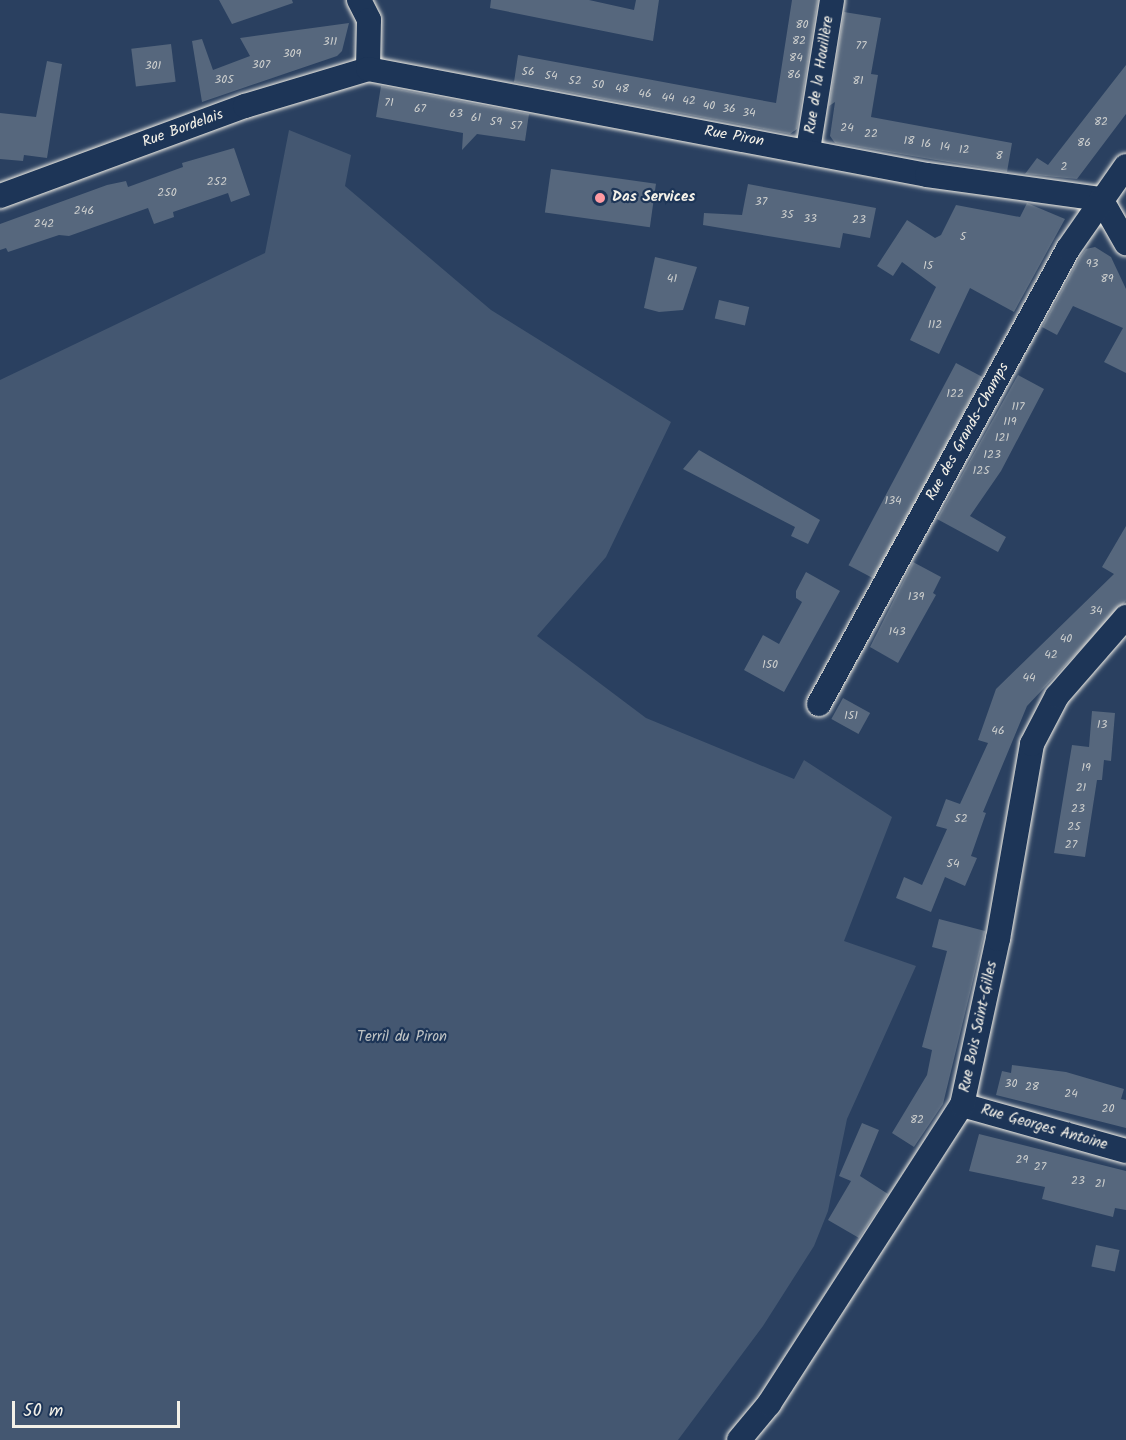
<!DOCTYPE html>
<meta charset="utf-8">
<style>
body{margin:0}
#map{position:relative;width:1126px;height:1440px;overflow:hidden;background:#2a4060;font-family:Kalam,sans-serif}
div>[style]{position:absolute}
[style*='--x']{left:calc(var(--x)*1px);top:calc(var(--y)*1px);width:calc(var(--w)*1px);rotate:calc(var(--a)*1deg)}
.green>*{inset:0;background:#445771}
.building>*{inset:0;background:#56677d;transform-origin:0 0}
.roads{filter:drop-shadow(0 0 2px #f4f1e8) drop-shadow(0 0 2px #f4f1e8)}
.minor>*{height:24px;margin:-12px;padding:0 12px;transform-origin:12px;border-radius:12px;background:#1d3557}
.dots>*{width:16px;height:16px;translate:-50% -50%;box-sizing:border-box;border:3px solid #1d3557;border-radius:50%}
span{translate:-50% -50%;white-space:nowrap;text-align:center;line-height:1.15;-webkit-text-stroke:4.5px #1d3557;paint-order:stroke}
.number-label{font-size:12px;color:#cccecd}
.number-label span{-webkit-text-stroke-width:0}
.street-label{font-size:15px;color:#f4f1e8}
.poi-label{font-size:15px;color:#f4f1e8;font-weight:700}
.left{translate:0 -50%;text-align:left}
.park-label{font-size:15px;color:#bfc3c4}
.scale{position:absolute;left:12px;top:1401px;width:168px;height:27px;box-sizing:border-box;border:3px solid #f4f1e8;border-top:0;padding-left:8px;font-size:18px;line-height:21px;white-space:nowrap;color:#f4f1e8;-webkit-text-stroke:4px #1d3557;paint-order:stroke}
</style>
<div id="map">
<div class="green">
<i style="clip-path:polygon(289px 130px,351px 155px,345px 186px,491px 310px,671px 422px,606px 557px,537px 636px,646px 718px,794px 779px,804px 760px,892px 817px,844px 941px,916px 966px,847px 1119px,828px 1211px,814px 1246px,763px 1326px,678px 1440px,0 1440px,0 380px,265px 253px)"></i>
</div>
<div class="building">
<i style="clip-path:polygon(219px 0,292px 0,293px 3px,232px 24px)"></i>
<i style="clip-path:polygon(491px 0,589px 0,634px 10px,636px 0,659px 0,653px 41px,490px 8px)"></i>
<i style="clip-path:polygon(792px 0,818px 0,797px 129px,790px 134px,514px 82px,518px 55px,776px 103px)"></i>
<i style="clip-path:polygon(844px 12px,881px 18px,871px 74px,878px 75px,871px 117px,1012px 143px,1007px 172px,835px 143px,830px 136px,835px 102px,829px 106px)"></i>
<i style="clip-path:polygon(349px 23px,342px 51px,337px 56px,202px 102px,192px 41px,202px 39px,213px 70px,250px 56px,240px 38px)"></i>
<i style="left:171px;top:44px;width:38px;height:40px;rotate:83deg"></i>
<i style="clip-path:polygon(47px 61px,62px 64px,47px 158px,24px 155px,23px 161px,0 159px,0 113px,36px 117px)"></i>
<i style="clip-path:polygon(1126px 65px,1126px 114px,1077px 179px,1025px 174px,1037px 158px,1048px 165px)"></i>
<i style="clip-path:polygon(381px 86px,529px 114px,525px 141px,477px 134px,462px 150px,463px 133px,376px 117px)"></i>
<i style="clip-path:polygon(234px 148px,250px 195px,231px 202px,228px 193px,173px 212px,174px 217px,154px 224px,148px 208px,69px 236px,59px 235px,8px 252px,6px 248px,0 250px,0 224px,107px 185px,126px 181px,128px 187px,183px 167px,182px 163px)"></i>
<i style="left:551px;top:169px;width:106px;height:44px;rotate:8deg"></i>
<i style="clip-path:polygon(748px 184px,876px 208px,870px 238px,843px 233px,840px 248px,703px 225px,704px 213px,742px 215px)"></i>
<i style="clip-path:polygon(1027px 203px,1065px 219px,1014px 312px,970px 288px,939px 354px,910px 340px,936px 287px,902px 262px,893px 276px,877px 266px,907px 220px,935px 238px,941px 235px,956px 205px,1020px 217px)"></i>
<i style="clip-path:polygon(1095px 247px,1111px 257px,1126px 289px,1126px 373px,1104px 362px,1123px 328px,1073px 306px,1057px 335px,1042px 327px,1080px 257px,1086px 249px)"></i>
<i style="clip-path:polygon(655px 257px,697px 267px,683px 310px,659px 312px,644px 308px)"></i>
<i style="left:719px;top:300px;width:31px;height:19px;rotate:13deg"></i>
<i style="left:956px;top:363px;width:30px;height:229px;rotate:28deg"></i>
<i style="clip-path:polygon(1018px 375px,1044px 389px,1001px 471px,970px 516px,1006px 537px,998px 552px,937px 519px)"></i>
<i style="clip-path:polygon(699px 450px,820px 520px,808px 544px,791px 536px,795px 527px,683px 469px)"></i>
<i style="clip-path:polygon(1126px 526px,1126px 601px,1027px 706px,983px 812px,986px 813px,971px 856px,977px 858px,965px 886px,945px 877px,931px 912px,896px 898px,904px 877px,922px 885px,947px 829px,936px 826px,946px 799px,960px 804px,988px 743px,978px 740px,996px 689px,1114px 574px,1102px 567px)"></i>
<i style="clip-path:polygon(913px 562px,941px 577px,933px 593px,936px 595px,898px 663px,870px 647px)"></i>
<i style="clip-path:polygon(806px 572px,840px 591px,784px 692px,744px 670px,763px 635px,779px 644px,802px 602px,796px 598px,796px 591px)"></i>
<i style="left:843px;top:698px;width:31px;height:24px;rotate:29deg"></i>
<i style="clip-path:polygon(1092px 711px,1115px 713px,1111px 761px,1104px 760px,1102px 780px,1097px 780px,1085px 857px,1054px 853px,1072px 745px,1089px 747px)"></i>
<i style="clip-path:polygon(939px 919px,985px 931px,943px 1104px,914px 1147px,892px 1133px,927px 1075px,932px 1050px,922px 1047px,947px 951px,932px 947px)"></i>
<i style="clip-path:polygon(1012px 1065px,1066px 1072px,1124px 1089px,1121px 1099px,1126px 1100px,1126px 1128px,996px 1095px,1002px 1071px,1011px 1073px)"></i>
<i style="clip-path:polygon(862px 1123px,879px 1130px,860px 1176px,888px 1194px,859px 1238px,828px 1220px,851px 1181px,839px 1176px)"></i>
<i style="clip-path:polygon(979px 1134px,1126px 1171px,1126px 1210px,1115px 1208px,1113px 1217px,1042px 1199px,1045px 1187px,969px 1171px)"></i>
<i style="left:1096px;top:1245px;width:24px;height:22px;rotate:12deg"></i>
</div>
<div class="roads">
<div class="minor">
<i style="--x:359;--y:0;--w:22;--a:63"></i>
<i style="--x:369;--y:20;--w:49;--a:91.2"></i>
<i style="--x:808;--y:150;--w:152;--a:-80.9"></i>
<i style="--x:0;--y:196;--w:261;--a:-20.2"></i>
<i style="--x:245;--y:106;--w:128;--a:-16.7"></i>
<i style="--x:368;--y:69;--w:569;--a:10.74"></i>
<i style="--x:927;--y:175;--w:176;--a:7.9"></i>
<i style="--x:1101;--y:199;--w:51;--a:60.4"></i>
<i style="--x:819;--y:704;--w:519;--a:-61.31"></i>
<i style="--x:1068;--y:249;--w:101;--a:-55.1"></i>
<i style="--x:962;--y:1105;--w:170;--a:15.7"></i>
<i style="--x:739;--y:1440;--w:47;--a:-50.2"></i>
<i style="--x:769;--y:1404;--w:356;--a:-57.2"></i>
<i style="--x:962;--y:1105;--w:170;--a:-77.8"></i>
<i style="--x:998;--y:939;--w:198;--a:-80.1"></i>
<i style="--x:1032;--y:744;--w:54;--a:-62.5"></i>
<i style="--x:1057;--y:696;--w:105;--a:-48.9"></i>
</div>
</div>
<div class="dots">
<i style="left:600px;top:198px;background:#ff9aa2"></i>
</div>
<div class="number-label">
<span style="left:802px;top:25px">80</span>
<span style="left:799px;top:41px">82</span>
<span style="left:330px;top:42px">311</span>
<span style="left:861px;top:46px">77</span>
<span style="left:292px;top:54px">309</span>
<span style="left:796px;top:58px">84</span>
<span style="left:261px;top:65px">307</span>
<span style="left:153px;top:66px">301</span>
<span style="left:528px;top:72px">56</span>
<span style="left:794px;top:75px">86</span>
<span style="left:551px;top:76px">54</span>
<span style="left:224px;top:80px">305</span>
<span style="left:575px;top:81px">52</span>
<span style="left:858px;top:81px">81</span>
<span style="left:598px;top:85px">50</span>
<span style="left:622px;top:89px">48</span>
<span style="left:645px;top:94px">46</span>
<span style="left:668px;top:98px">44</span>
<span style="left:689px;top:101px">42</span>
<span style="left:389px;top:103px">71</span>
<span style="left:709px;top:106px">40</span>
<span style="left:420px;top:109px">67</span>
<span style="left:729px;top:109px">36</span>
<span style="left:749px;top:113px">34</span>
<span style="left:456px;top:114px">63</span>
<span style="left:476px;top:118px">61</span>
<span style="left:496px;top:122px">59</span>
<span style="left:1101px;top:122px">82</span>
<span style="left:516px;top:126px">57</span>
<span style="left:847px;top:128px">24</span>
<span style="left:871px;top:134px">22</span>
<span style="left:909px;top:141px">18</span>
<span style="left:1084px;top:143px">86</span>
<span style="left:926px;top:144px">16</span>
<span style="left:945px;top:147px">14</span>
<span style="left:964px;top:150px">12</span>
<span style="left:999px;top:156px">8</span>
<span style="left:1064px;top:167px">2</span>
<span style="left:217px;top:182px">252</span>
<span style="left:167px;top:193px">250</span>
<span style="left:761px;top:202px">37</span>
<span style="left:84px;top:211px">246</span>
<span style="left:787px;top:215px">35</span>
<span style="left:810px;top:219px">33</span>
<span style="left:859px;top:220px">23</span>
<span style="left:44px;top:224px">242</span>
<span style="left:963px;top:237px">5</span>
<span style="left:1092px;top:264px">93</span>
<span style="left:928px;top:266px">15</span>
<span style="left:672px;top:279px">41</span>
<span style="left:1107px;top:279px">89</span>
<span style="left:935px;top:325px">112</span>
<span style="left:955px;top:394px">122</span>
<span style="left:1018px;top:407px">117</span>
<span style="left:1010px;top:422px">119</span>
<span style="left:1002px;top:438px">121</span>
<span style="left:992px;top:455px">123</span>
<span style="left:981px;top:471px">125</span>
<span style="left:893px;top:501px">134</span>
<span style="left:916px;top:597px">139</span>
<span style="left:1096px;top:611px">34</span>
<span style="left:897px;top:632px">143</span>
<span style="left:1066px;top:639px">40</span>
<span style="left:1051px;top:655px">42</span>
<span style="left:770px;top:665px">150</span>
<span style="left:1029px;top:678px">44</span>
<span style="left:851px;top:716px">151</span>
<span style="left:1102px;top:725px">13</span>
<span style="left:998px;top:731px">46</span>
<span style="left:1086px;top:768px">19</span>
<span style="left:1081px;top:788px">21</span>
<span style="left:1078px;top:809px">23</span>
<span style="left:961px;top:819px">52</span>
<span style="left:1074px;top:827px">25</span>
<span style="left:1071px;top:845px">27</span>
<span style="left:953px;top:864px">54</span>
<span style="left:1011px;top:1084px">30</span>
<span style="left:1032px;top:1087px">28</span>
<span style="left:1071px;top:1094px">24</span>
<span style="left:1108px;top:1109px">20</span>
<span style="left:917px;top:1120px">82</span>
<span style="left:1022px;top:1160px">29</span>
<span style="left:1040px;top:1167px">27</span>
<span style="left:1078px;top:1181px">23</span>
<span style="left:1100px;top:1184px">21</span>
</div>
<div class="street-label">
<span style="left:820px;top:75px;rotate:-81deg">Rue de la Houillère</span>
<span style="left:183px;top:129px;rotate:-20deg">Rue Bordelais</span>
<span style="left:734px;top:137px;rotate:10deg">Rue Piron</span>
<span style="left:968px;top:432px;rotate:-61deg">Rue des Grands-Champs</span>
<span style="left:979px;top:1027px;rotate:-78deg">Rue Bois Saint-Gilles</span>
<span style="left:1044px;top:1128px;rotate:16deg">Rue Georges Antoine</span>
</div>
<div class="poi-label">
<span class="left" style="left:612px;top:198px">Das Services</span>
</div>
<div class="park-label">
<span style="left:402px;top:1038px">Terril du Piron</span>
</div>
<div class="scale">50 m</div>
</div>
